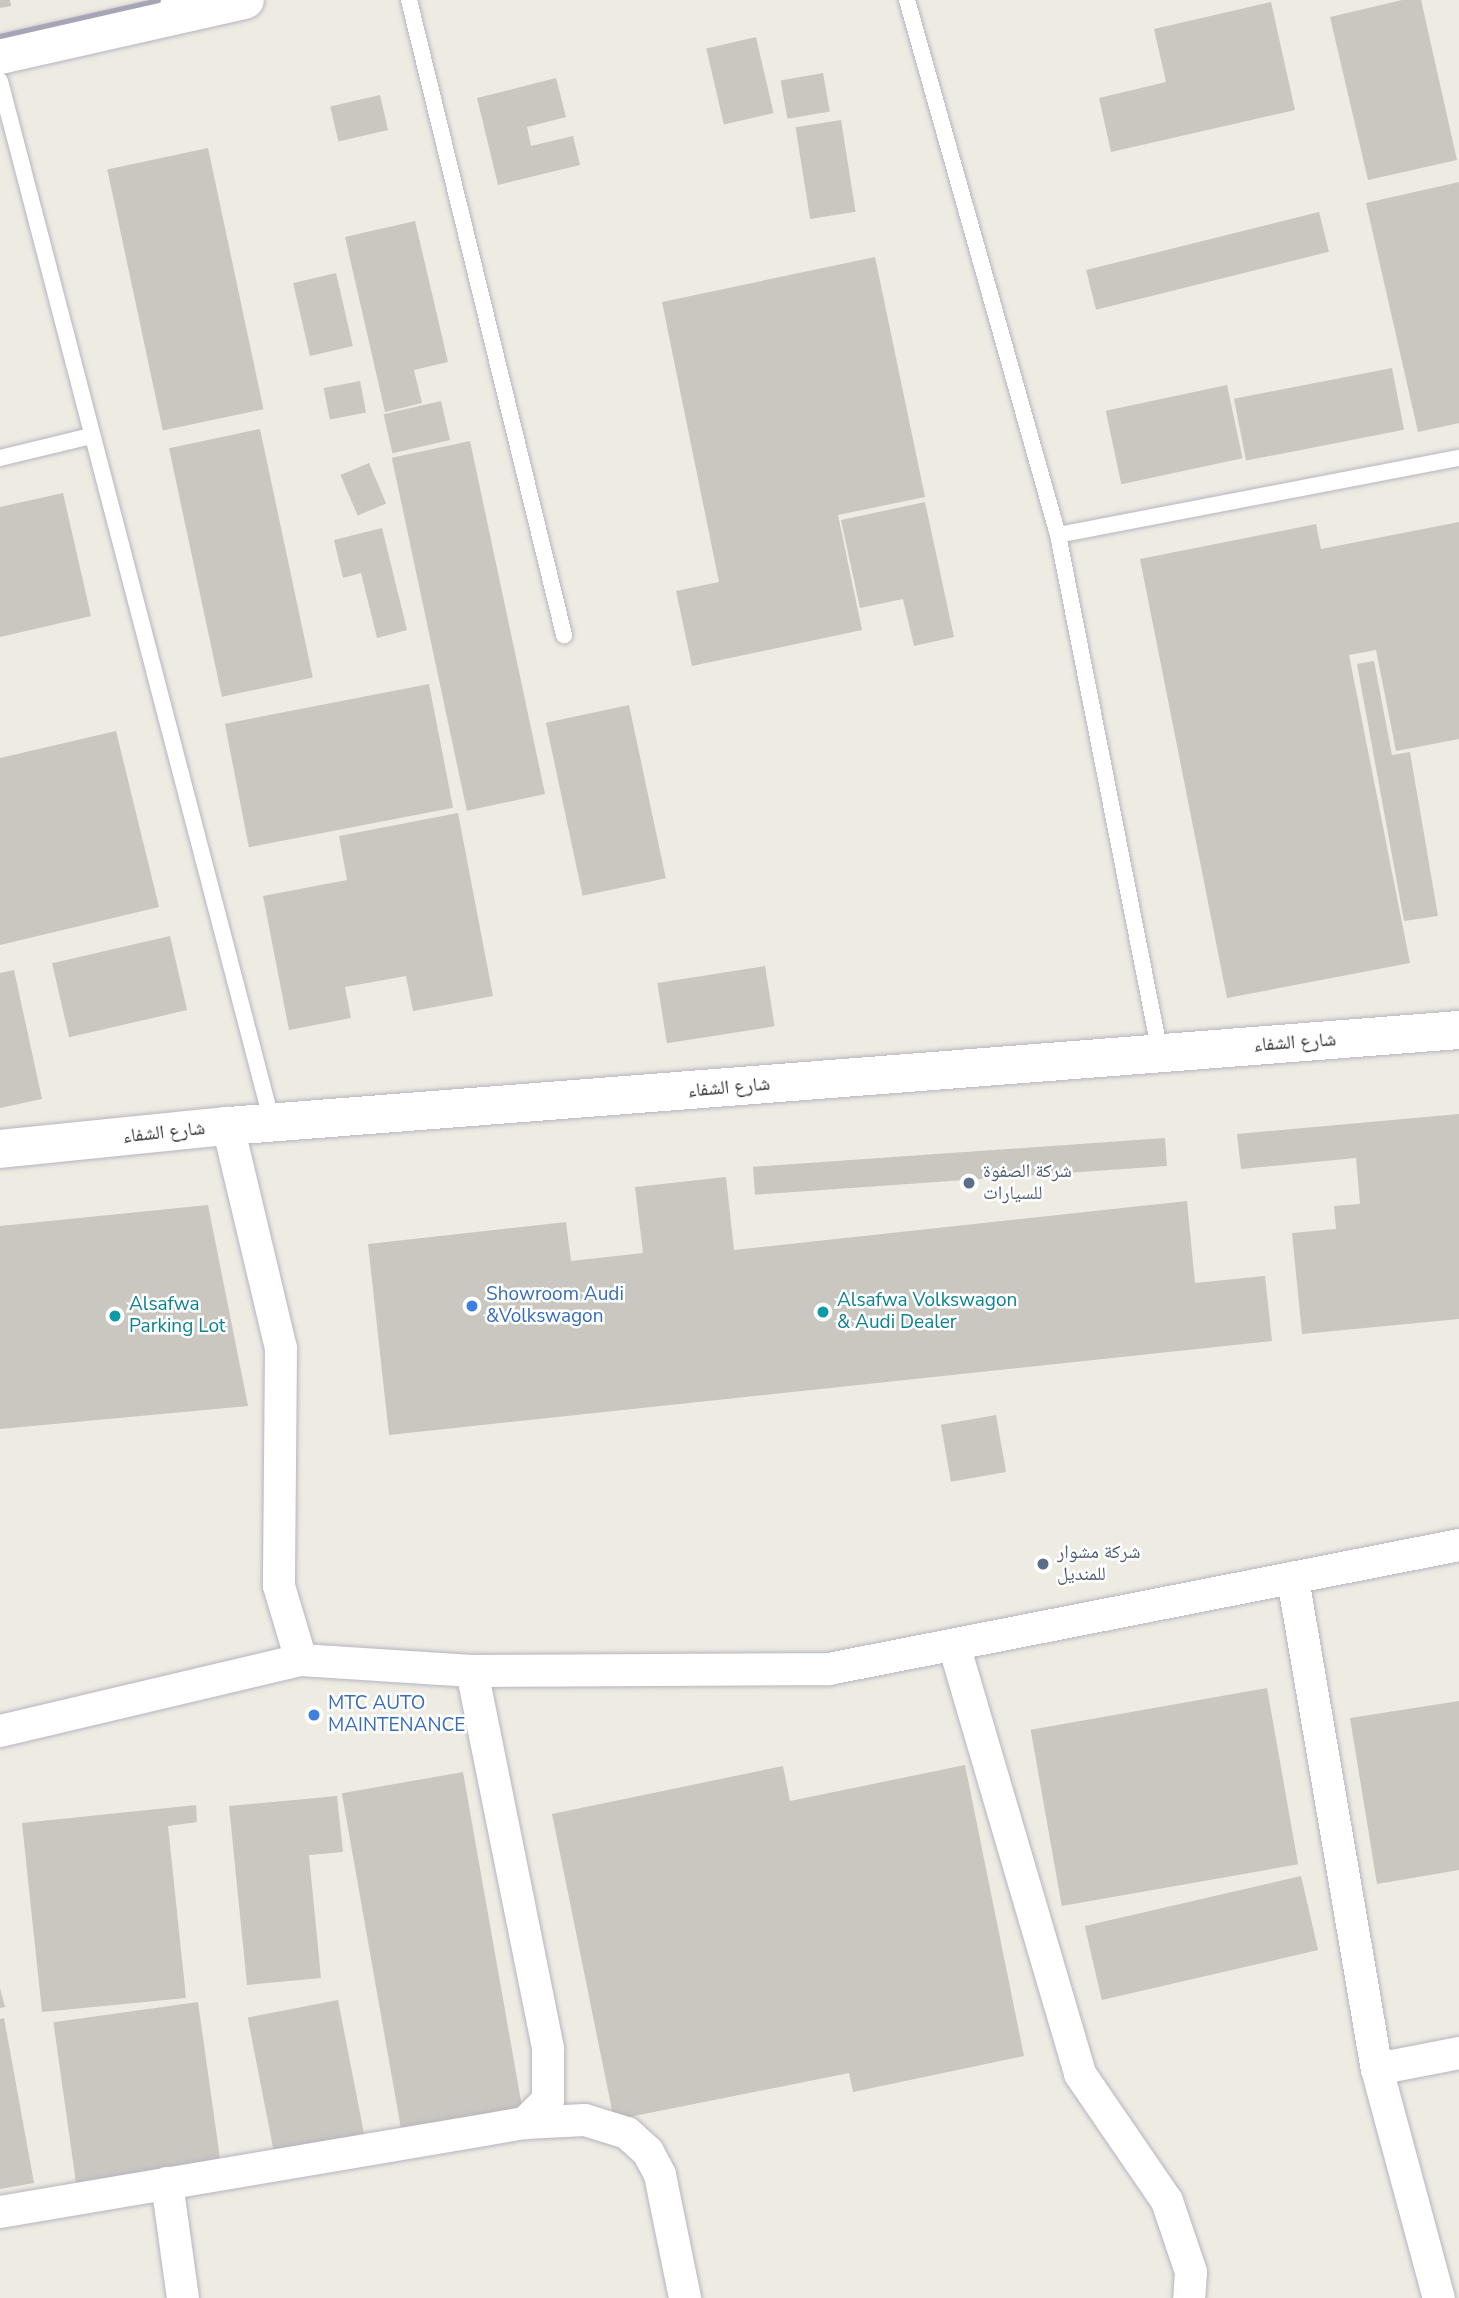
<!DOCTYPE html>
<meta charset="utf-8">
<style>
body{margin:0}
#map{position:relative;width:1459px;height:2298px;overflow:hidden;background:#edebe2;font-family:"Nunito Sans","Noto Naskh Arabic",sans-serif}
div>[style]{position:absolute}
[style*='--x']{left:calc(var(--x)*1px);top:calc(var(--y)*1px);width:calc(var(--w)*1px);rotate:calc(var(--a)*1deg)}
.building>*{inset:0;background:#cac7c1;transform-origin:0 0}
.roads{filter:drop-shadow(0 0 2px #b5b5c0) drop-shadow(0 0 2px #b5b5c0)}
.service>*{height:16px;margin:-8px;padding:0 8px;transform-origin:8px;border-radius:8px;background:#fff}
.minor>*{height:32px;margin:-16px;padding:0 16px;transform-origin:16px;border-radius:16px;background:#fff}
.tertiary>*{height:38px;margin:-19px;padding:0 19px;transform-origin:19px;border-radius:19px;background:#fff}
.rail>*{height:5px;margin:-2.5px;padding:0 2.5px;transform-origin:2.5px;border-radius:2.5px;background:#a6a5b6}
.dots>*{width:19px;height:19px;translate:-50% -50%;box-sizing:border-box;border:4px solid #fff;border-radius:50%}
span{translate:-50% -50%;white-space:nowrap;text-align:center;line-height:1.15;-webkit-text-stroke:5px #fff;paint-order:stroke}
.street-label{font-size:19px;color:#2e2e2e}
.service-label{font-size:19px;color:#4e5e75}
.left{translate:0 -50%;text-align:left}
.shop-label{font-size:19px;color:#366cbe}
.culture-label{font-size:19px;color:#0d838f}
</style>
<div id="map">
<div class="building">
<i style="clip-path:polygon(0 0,10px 0,11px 6px,0 8px)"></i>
<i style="clip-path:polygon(1402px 0,1421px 0,1457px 160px,1368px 180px,1330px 17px)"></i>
<i style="clip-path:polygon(1271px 2px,1295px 110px,1111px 152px,1099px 98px,1166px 82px,1154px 29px)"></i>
<i style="left:756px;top:37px;width:78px;height:51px;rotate:77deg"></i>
<i style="left:823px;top:73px;width:39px;height:43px;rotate:80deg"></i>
<i style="clip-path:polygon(556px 78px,566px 117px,527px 127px,531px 146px,573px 136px,580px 165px,498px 185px,477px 98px)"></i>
<i style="left:380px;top:95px;width:36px;height:51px;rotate:77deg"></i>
<i style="left:841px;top:120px;width:93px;height:46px;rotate:81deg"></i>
<i style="left:208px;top:148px;width:267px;height:103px;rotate:78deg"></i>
<i style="clip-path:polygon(1459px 182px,1459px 423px,1418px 432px,1366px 203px)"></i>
<i style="left:1319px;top:212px;width:41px;height:240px;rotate:76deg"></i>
<i style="clip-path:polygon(415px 221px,448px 362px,414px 370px,422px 403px,385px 412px,345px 237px)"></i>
<i style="clip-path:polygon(875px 257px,925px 497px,838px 515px,862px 630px,692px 666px,676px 591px,719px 582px,662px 302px)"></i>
<i style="left:336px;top:273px;width:75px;height:44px;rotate:77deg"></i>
<i style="left:1392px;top:368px;width:63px;height:161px;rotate:79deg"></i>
<i style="left:360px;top:381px;width:32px;height:37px;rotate:79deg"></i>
<i style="left:1227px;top:385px;width:75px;height:124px;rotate:78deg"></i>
<i style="left:441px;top:401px;width:40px;height:59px;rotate:77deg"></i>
<i style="left:260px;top:429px;width:254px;height:93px;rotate:78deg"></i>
<i style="left:470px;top:441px;width:361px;height:80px;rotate:78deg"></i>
<i style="left:369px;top:463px;width:44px;height:31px;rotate:67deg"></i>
<i style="clip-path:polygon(63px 493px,91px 616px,0 637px,0 507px)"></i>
<i style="clip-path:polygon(925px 502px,954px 637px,914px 646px,903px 599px,860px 608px,841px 520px)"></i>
<i style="clip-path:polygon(1459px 522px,1459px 739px,1396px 751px,1376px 650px,1349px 655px,1410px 963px,1227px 998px,1140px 559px,1316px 524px,1321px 549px)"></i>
<i style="clip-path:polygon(382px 528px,407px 630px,377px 638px,361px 573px,343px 578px,334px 540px)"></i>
<i style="clip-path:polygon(1374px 661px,1392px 755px,1410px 752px,1438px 916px,1404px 921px,1357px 664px)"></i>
<i style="left:429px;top:684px;width:126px;height:208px;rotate:79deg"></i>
<i style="left:629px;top:705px;width:177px;height:85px;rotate:78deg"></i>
<i style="clip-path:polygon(116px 731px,159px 907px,0 945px,0 758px)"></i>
<i style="clip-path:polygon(458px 813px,493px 996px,413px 1011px,406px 976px,345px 987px,351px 1018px,289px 1030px,263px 896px,347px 880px,339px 836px)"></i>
<i style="left:170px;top:936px;width:76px;height:121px;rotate:77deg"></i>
<i style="left:765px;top:966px;width:61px;height:109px;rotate:81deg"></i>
<i style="clip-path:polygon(14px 970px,42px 1099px,0 1108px,0 973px)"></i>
<i style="clip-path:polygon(1459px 1114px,1459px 1319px,1302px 1334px,1292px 1233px,1336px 1229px,1334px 1206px,1360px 1204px,1356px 1158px,1241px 1169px,1237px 1134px)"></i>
<i style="left:1165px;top:1138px;width:28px;height:413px;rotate:86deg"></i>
<i style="clip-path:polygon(726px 1177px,734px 1250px,1187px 1201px,1195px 1283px,1265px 1276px,1272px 1341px,389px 1435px,368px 1244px,566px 1222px,571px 1261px,643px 1253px,635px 1187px)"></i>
<i style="clip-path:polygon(208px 1205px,248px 1406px,0 1429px,0 1226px)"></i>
<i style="left:996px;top:1415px;width:58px;height:56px;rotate:80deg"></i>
<i style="left:1267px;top:1688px;width:179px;height:240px;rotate:80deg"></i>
<i style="clip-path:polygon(1459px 1701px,1459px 1870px,1377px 1884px,1350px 1718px)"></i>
<i style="clip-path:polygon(965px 1765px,1024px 2056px,853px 2092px,849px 2073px,614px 2120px,552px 1814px,783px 1766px,790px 1801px)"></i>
<i style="left:463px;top:1772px;width:348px;height:123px;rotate:80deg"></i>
<i style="clip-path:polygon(337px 1796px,343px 1852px,309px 1855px,321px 1978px,247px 1985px,229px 1806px)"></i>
<i style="clip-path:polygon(196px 1805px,197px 1822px,168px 1826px,186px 1998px,42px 2012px,22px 1823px)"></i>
<i style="left:1301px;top:1876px;width:76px;height:222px;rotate:77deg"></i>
<i style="clip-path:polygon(0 1988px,5px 2007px,0 2008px)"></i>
<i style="left:338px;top:2000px;width:147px;height:92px;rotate:79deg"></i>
<i style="left:198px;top:2002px;width:165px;height:146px;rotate:82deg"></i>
<i style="clip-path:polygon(4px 2018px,34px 2183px,0 2189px,0 2019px)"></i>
</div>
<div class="roads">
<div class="service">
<i style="--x:409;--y:0;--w:654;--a:76.28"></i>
<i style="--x:907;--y:0;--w:556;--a:74.24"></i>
<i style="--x:1058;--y:535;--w:528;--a:78.86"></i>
<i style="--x:0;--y:81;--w:1076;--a:75.36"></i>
<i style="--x:0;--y:458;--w:94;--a:-13.6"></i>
<i style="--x:1058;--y:535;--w:408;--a:-10.9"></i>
</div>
<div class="minor">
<i style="--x:228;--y:1126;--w:228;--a:76.6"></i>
<i style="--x:281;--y:1348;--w:238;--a:90.5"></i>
<i style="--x:279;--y:1586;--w:77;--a:73.4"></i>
<i style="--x:301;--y:1660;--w:171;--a:3.7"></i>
<i style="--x:472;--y:1671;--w:357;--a:-0.3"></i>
<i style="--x:829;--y:1669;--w:642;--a:-11.13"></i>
<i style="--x:1293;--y:1579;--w:497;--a:80.3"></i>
<i style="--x:1377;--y:2069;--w:237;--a:74.9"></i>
<i style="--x:954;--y:1645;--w:447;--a:73.6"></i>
<i style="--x:1080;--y:2074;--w:154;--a:55.6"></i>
<i style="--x:1167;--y:2201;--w:75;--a:71.3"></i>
<i style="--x:1191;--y:2272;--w:26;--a:94"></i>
<i style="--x:472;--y:1671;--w:386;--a:78.6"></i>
<i style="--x:548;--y:2049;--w:51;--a:90"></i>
<i style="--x:548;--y:2100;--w:33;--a:135"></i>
<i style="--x:0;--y:1731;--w:309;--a:-13.3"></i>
<i style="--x:1377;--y:2069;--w:84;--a:-11"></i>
<i style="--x:167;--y:2183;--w:116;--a:82.1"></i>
<i style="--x:0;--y:2212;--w:532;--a:-9.62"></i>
<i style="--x:525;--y:2123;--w:60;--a:-2.9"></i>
<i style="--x:585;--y:2120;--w:44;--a:17.2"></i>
<i style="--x:627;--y:2133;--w:28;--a:42"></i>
<i style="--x:648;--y:2152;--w:26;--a:62"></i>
<i style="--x:660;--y:2175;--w:126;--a:78.5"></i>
</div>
<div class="tertiary">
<i style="--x:0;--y:55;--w:251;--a:-12.7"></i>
<i style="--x:0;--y:1149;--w:229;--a:-5.8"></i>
<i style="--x:228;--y:1126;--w:1235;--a:-4.46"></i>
</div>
</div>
<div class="rail">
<i style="--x:0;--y:36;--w:162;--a:-12.8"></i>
</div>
<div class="dots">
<i style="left:969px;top:1183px;background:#5c6f8a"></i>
<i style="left:472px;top:1306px;background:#3f7fe0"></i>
<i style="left:823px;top:1312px;background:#0f9aa8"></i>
<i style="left:115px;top:1316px;background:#0f9aa8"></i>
<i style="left:1043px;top:1564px;background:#5c6f8a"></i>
<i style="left:314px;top:1715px;background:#3f7fe0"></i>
</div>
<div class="street-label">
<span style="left:1295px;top:1043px;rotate:-4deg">شارع الشفاء</span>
<span style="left:729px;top:1088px;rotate:-5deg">شارع الشفاء</span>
<span style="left:164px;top:1133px;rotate:-6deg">شارع الشفاء</span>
</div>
<div class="service-label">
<span class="left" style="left:983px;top:1183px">شركة الصفوة<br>للسيارات</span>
<span class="left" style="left:1057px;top:1564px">شركة مشوار<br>للمنديل</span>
</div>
<div class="shop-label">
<span class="left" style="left:486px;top:1306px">Showroom Audi<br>&amp;Volkswagon</span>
<span class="left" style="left:328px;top:1715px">MTC AUTO<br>MAINTENANCE</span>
</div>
<div class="culture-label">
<span class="left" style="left:837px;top:1312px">Alsafwa Volkswagon<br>&amp; Audi Dealer</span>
<span class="left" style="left:129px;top:1316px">Alsafwa<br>Parking Lot</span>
</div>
</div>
